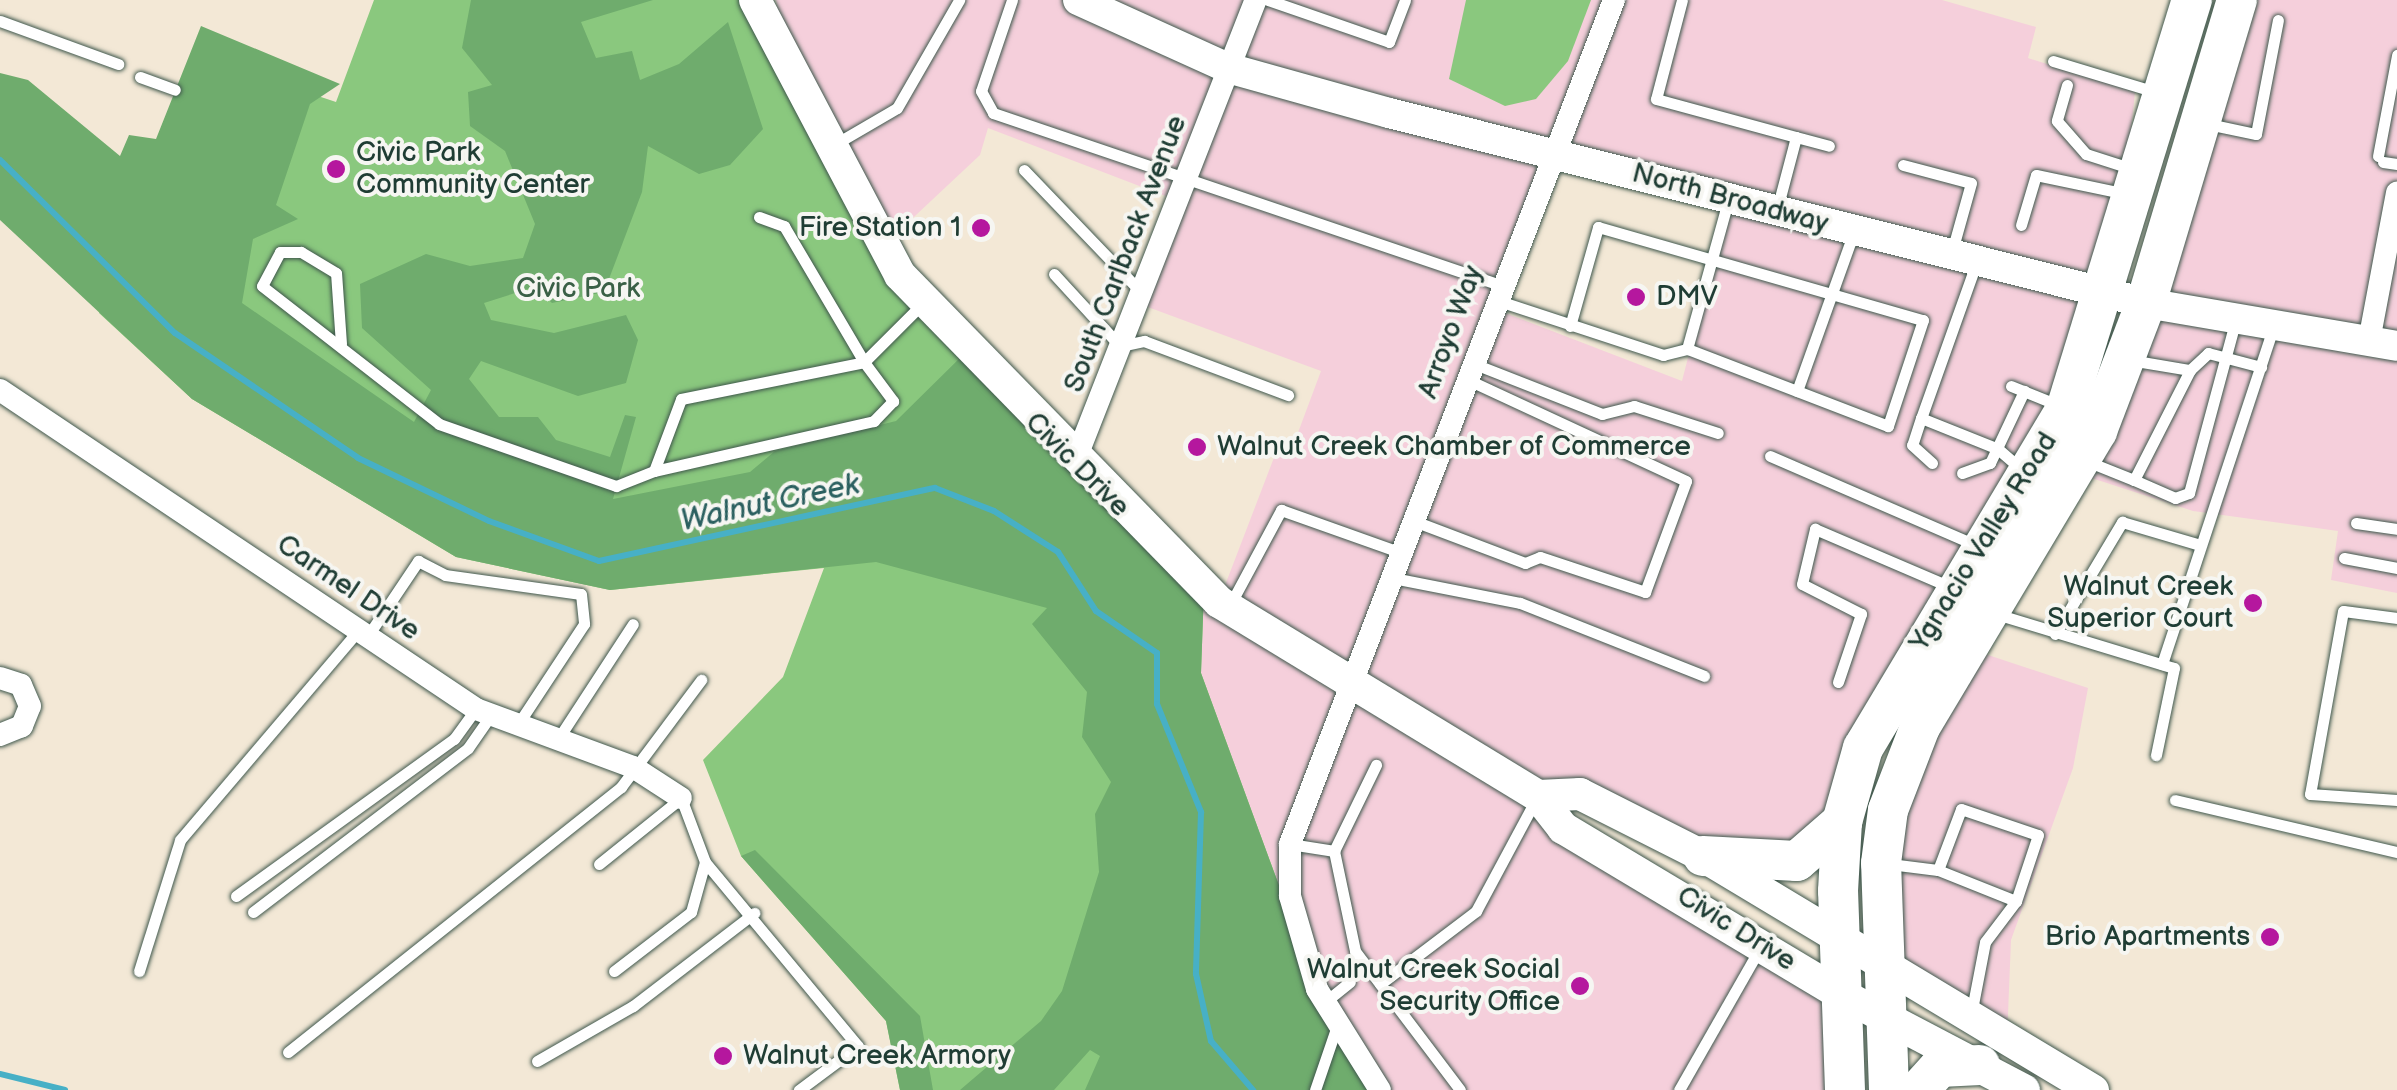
<!DOCTYPE html>
<style>
body{margin:0}
#map{position:relative;width:2397px;height:1090px;overflow:hidden;background:#f3e8d6;font-family:"Balsamiq Sans",sans-serif}
div>[style]{position:absolute}
[style*='--x']{left:calc(var(--x)*1px);top:calc(var(--y)*1px);width:calc(var(--w)*1px);rotate:calc(var(--a)*1deg)}
.built>*{inset:0;background:#f5cfdb}
.green>*{inset:0;background:#8ac87e}
.forest>*{inset:0;background:#6fac6d}
.stream>*{height:6px;margin:-3px;padding:0 3px;transform-origin:3px;border-radius:3px;background:#47b0c6}
.roads{filter:drop-shadow(0 0 2px #3f574c) drop-shadow(0 0 2px #3f574c)}
.service>*{height:11px;margin:-5.5px;padding:0 5.5px;transform-origin:5.5px;border-radius:5.5px;background:#fff}
.minor>*{height:22px;margin:-11px;padding:0 11px;transform-origin:11px;border-radius:11px;background:#fff}
.tertiary>*{height:30px;margin:-15px;padding:0 15px;transform-origin:15px;border-radius:15px;background:#fff}
.secondary>*{height:32px;margin:-16px;padding:0 16px;transform-origin:16px;border-radius:16px;background:#fff}
.trunk>*{height:40px;margin:-20px;padding:0 20px;transform-origin:20px;border-radius:20px;background:#fff}
.dots>*{width:28px;height:28px;translate:-50% -50%;box-sizing:border-box;border:5px solid #f6f6f2;border-radius:50%}
span{translate:-50% -50%;white-space:nowrap;text-align:center;line-height:1.15;-webkit-text-stroke:8px #f6f6f2;paint-order:stroke}
.poi-label{font-size:28px;color:#1f3d34}
.left{translate:0 -50%;text-align:left}
.right{translate:-100% -50%;text-align:right}
.street-label{font-size:28px;color:#1f3d34}
.park-label{font-size:28px;color:#3a6046}
.water-label{font-size:30px;color:#2b6060;font-style:italic}
</style>
<div id="map">
<div class="built">
<i style="clip-path:polygon(evenodd,776px 0,1942px 0,2036px 27px,2028px 58px,2135px 92px,2118px 254px,2093px 330px,1797px 861px,1538px 796px,1839px 993px,1845px 1090px,1380px 1090px,1317px 989px,1201px 673px,1204px 589px,1219px 601px,1280px 442px,1293px 446px,1321px 371px,1137px 303px,1176px 200px,988px 128px,980px 155px,884px 245px,786px 62px,776px 0,1553px 153px,1728px 202px,1682px 381px,1492px 308px,1553px 153px)"></i>
<i style="clip-path:polygon(2237px 0,2397px 0,2397px 593px,2331px 580px,2338px 531px,2193px 511px,2073px 472px)"></i>
<i style="clip-path:polygon(1967px 648px,2088px 688px,2073px 768px,2011px 940px,2007px 1039px,1914px 983px,1882px 916px,1881px 863px)"></i>
</div>
<div class="green">
<i style="clip-path:polygon(374px 0,755px 0,900px 275px,1204px 589px,1201px 673px,1317px 989px,1380px 1090px,900px 1090px,886px 1021px,741px 856px,703px 760px,783px 677px,824px 568px,610px 590px,456px 557px,192px 399px,99px 313px,195px 55px,336px 102px)"></i>
<i style="clip-path:polygon(1466px 0,1591px 0,1568px 61px,1536px 99px,1505px 106px,1449px 79px)"></i>
</div>
<div class="forest">
<i style="clip-path:polygon(471px 0,653px 0,581px 22px,596px 58px,632px 51px,640px 80px,679px 64px,728px 22px,763px 129px,730px 165px,699px 174px,648px 146px,642px 192px,604px 292px,552px 303px,534px 287px,484px 303px,491px 320px,554px 333px,626px 315px,638px 340px,626px 383px,578px 396px,481px 361px,469px 379px,499px 417px,538px 417px,556px 440px,610px 457px,625px 415px,636px 417px,613px 499px,750px 472px,775px 451px,896px 421px,967px 351px,1204px 589px,1201px 673px,1317px 989px,1380px 1090px,1085px 1090px,1100px 1056px,1090px 1050px,1054px 1090px,960px 1090px,1041px 1021px,1062px 991px,1099px 872px,1095px 814px,1111px 782px,1082px 737px,1087px 692px,1032px 624px,1047px 608px,876px 562px,610px 590px,456px 557px,192px 399px,0 220px,0 73px,28px 80px,120px 156px,129px 135px,156px 139px,201px 26px,340px 84px,310px 104px,276px 205px,298px 219px,253px 239px,242px 303px,414px 422px,431px 390px,362px 328px,360px 284px,426px 254px,470px 266px,523px 258px,535px 224px,505px 151px,470px 126px,468px 92px,492px 85px,462px 48px)"></i>
<i style="clip-path:polygon(755px 850px,920px 1016px,933px 1090px,900px 1090px,886px 1021px,741px 856px)"></i>
</div>
<div class="stream">
<i style="--x:0;--y:160;--w:246;--a:44.7"></i>
<i style="--x:175;--y:333;--w:222;--a:34.3"></i>
<i style="--x:358;--y:458;--w:145;--a:25.7"></i>
<i style="--x:489;--y:521;--w:117;--a:20"></i>
<i style="--x:599;--y:561;--w:344;--a:-12.3"></i>
<i style="--x:935;--y:488;--w:63;--a:21.3"></i>
<i style="--x:994;--y:511;--w:76;--a:32.6"></i>
<i style="--x:1058;--y:552;--w:70;--a:57.2"></i>
<i style="--x:1096;--y:611;--w:74;--a:34.5"></i>
<i style="--x:1157;--y:653;--w:51;--a:90"></i>
<i style="--x:1157;--y:704;--w:117;--a:67.8"></i>
<i style="--x:1201;--y:812;--w:162;--a:91.8"></i>
<i style="--x:1196;--y:974;--w:69;--a:77.4"></i>
<i style="--x:1211;--y:1041;--w:65;--a:49.4"></i>
<i style="--x:0;--y:1074;--w:67;--a:13.8"></i>
</div>
<div class="roads">
<div class="service">
<i style="--x:1012;--y:0;--w:96;--a:108.8"></i>
<i style="--x:981;--y:91;--w:25;--a:61"></i>
<i style="--x:993;--y:113;--w:535;--a:18.74"></i>
<i style="--x:1268;--y:0;--w:128;--a:19.1"></i>
<i style="--x:1389;--y:42;--w:45;--a:-69.1"></i>
<i style="--x:1682;--y:0;--w:102;--a:104.7"></i>
<i style="--x:1656;--y:99;--w:145;--a:15.2"></i>
<i style="--x:1796;--y:137;--w:74;--a:104.8"></i>
<i style="--x:0;--y:21;--w:126;--a:20"></i>
<i style="--x:2053;--y:61;--w:108;--a:16.8"></i>
<i style="--x:140;--y:77;--w:37;--a:20"></i>
<i style="--x:2067;--y:85;--w:37;--a:106"></i>
<i style="--x:2057;--y:121;--w:44;--a:48.7"></i>
<i style="--x:2086;--y:154;--w:49;--a:17.7"></i>
<i style="--x:2208;--y:124;--w:49;--a:11.8"></i>
<i style="--x:2256;--y:134;--w:116;--a:-79.1"></i>
<i style="--x:1796;--y:137;--w:34;--a:15"></i>
<i style="--x:837;--y:143;--w:69;--a:-30.3"></i>
<i style="--x:897;--y:108;--w:125;--a:-60.1"></i>
<i style="--x:2378;--y:156;--w:103;--a:-79.3"></i>
<i style="--x:2383;--y:162;--w:14;--a:8"></i>
<i style="--x:1903;--y:165;--w:70;--a:14.8"></i>
<i style="--x:1971;--y:183;--w:71;--a:105.6"></i>
<i style="--x:1024;--y:170;--w:169;--a:46.2"></i>
<i style="--x:759;--y:217;--w:27;--a:20"></i>
<i style="--x:784;--y:226;--w:158;--a:59.5"></i>
<i style="--x:864;--y:362;--w:83;--a:-45"></i>
<i style="--x:2021;--y:225;--w:52;--a:-73.3"></i>
<i style="--x:2036;--y:175;--w:92;--a:11.9"></i>
<i style="--x:1977;--y:261;--w:167;--a:109.6"></i>
<i style="--x:1921;--y:418;--w:83;--a:21.9"></i>
<i style="--x:1998;--y:449;--w:30;--a:41"></i>
<i style="--x:1054;--y:274;--w:98;--a:47.5"></i>
<i style="--x:1120;--y:346;--w:25;--a:-12"></i>
<i style="--x:1144;--y:341;--w:154;--a:20.6"></i>
<i style="--x:1499;--y:301;--w:173;--a:18.2"></i>
<i style="--x:1663;--y:355;--w:25;--a:-14"></i>
<i style="--x:1687;--y:349;--w:154;--a:-74.5"></i>
<i style="--x:1570;--y:326;--w:103;--a:-74.2"></i>
<i style="--x:1598;--y:227;--w:338;--a:16"></i>
<i style="--x:1923;--y:320;--w:112;--a:108.3"></i>
<i style="--x:1888;--y:426;--w:215;--a:-159"></i>
<i style="--x:341;--y:344;--w:71;--a:-94"></i>
<i style="--x:336;--y:273;--w:41;--a:-149"></i>
<i style="--x:301;--y:252;--w:21;--a:180"></i>
<i style="--x:280;--y:252;--w:38;--a:118"></i>
<i style="--x:262;--y:286;--w:224;--a:37.9"></i>
<i style="--x:439;--y:424;--w:188;--a:19.3"></i>
<i style="--x:616;--y:486;--w:41;--a:-21.5"></i>
<i style="--x:2130;--y:360;--w:61;--a:9.5"></i>
<i style="--x:2190;--y:370;--w:25;--a:-43"></i>
<i style="--x:2208;--y:353;--w:55;--a:14.8"></i>
<i style="--x:864;--y:362;--w:49;--a:53.4"></i>
<i style="--x:893;--y:401;--w:28;--a:134"></i>
<i style="--x:874;--y:421;--w:226;--a:167.2"></i>
<i style="--x:654;--y:471;--w:77;--a:-69.4"></i>
<i style="--x:681;--y:399;--w:187;--a:-11.4"></i>
<i style="--x:1472;--y:363;--w:140;--a:21.4"></i>
<i style="--x:1602;--y:414;--w:33;--a:-14"></i>
<i style="--x:1634;--y:406;--w:88;--a:17.8"></i>
<i style="--x:2011;--y:386;--w:51;--a:22"></i>
<i style="--x:1797;--y:391;--w:169;--a:-70.3"></i>
<i style="--x:1921;--y:418;--w:28;--a:108"></i>
<i style="--x:1912;--y:445;--w:27;--a:42"></i>
<i style="--x:1770;--y:456;--w:224;--a:23.4"></i>
<i style="--x:2089;--y:462;--w:48;--a:21.8"></i>
<i style="--x:2134;--y:480;--w:123;--a:-63"></i>
<i style="--x:1962;--y:473;--w:30;--a:-20"></i>
<i style="--x:1990;--y:463;--w:80;--a:-64.7"></i>
<i style="--x:2134;--y:480;--w:45;--a:23.7"></i>
<i style="--x:2175;--y:498;--w:15;--a:-20"></i>
<i style="--x:2189;--y:493;--w:180;--a:-74.9"></i>
<i style="--x:1414;--y:521;--w:119;--a:20.7"></i>
<i style="--x:1525;--y:563;--w:16;--a:-22"></i>
<i style="--x:1540;--y:557;--w:111;--a:18.4"></i>
<i style="--x:1645;--y:592;--w:118;--a:-69.7"></i>
<i style="--x:1686;--y:481;--w:240;--a:-155.1"></i>
<i style="--x:2356;--y:523;--w:41;--a:8.3"></i>
<i style="--x:2344;--y:558;--w:54;--a:10.7"></i>
<i style="--x:1393;--y:578;--w:129;--a:11.1"></i>
<i style="--x:1520;--y:603;--w:198;--a:21.6"></i>
<i style="--x:1231;--y:603;--w:106;--a:-61.7"></i>
<i style="--x:1281;--y:510;--w:128;--a:19.6"></i>
<i style="--x:1993;--y:613;--w:189;--a:16.9"></i>
<i style="--x:2174;--y:668;--w:89;--a:101.7"></i>
<i style="--x:2397;--y:618;--w:54;--a:-172.6"></i>
<i style="--x:2343;--y:611;--w:186;--a:100.2"></i>
<i style="--x:2310;--y:794;--w:87;--a:3.9"></i>
<i style="--x:2055;--y:634;--w:131;--a:-59.1"></i>
<i style="--x:2122;--y:522;--w:81;--a:16.4"></i>
<i style="--x:367;--y:637;--w:92;--a:-56.1"></i>
<i style="--x:418;--y:561;--w:30;--a:27"></i>
<i style="--x:445;--y:575;--w:137;--a:8"></i>
<i style="--x:581;--y:594;--w:30;--a:84"></i>
<i style="--x:584;--y:624;--w:120;--a:123.4"></i>
<i style="--x:2162;--y:664;--w:356;--a:-71.7"></i>
<i style="--x:1838;--y:682;--w:72;--a:-71.3"></i>
<i style="--x:1861;--y:614;--w:66;--a:-153"></i>
<i style="--x:1802;--y:584;--w:57;--a:-76.7"></i>
<i style="--x:1815;--y:529;--w:147;--a:23.2"></i>
<i style="--x:558;--y:739;--w:137;--a:-56.9"></i>
<i style="--x:2175;--y:800;--w:228;--a:13.2"></i>
<i style="--x:1290;--y:844;--w:45;--a:9"></i>
<i style="--x:1334;--y:851;--w:96;--a:-64"></i>
<i style="--x:1334;--y:851;--w:102;--a:78.1"></i>
<i style="--x:1355;--y:951;--w:174;--a:52.9"></i>
<i style="--x:705;--y:862;--w:239;--a:50.3"></i>
<i style="--x:858;--y:1046;--w:74;--a:143.3"></i>
<i style="--x:599;--y:864;--w:105;--a:-38.8"></i>
<i style="--x:681;--y:798;--w:68;--a:69.4"></i>
<i style="--x:705;--y:862;--w:52;--a:105.6"></i>
<i style="--x:691;--y:912;--w:97;--a:142.5"></i>
<i style="--x:1890;--y:864;--w:48;--a:7.1"></i>
<i style="--x:1938;--y:870;--w:65;--a:-69.3"></i>
<i style="--x:1961;--y:809;--w:81;--a:18.7"></i>
<i style="--x:2038;--y:835;--w:70;--a:108.4"></i>
<i style="--x:2016;--y:901;--w:51;--a:127.1"></i>
<i style="--x:1985;--y:942;--w:74;--a:100.9"></i>
<i style="--x:1938;--y:870;--w:84;--a:21.7"></i>
<i style="--x:236;--y:896;--w:269;--a:-35.8"></i>
<i style="--x:454;--y:739;--w:37;--a:-54"></i>
<i style="--x:253;--y:912;--w:270;--a:-37.3"></i>
<i style="--x:468;--y:748;--w:40;--a:-55.1"></i>
<i style="--x:139;--y:971;--w:137;--a:-72.6"></i>
<i style="--x:180;--y:840;--w:275;--a:-49.6"></i>
<i style="--x:1380;--y:984;--w:121;--a:-37.2"></i>
<i style="--x:1476;--y:911;--w:125;--a:-61.8"></i>
<i style="--x:1325;--y:1002;--w:32;--a:-39"></i>
<i style="--x:288;--y:1052;--w:426;--a:-38.5"></i>
<i style="--x:621;--y:787;--w:134;--a:-53.2"></i>
<i style="--x:537;--y:1061;--w:111;--a:-29.8"></i>
<i style="--x:633;--y:1006;--w:153;--a:-37.5"></i>
<i style="--x:1315;--y:1090;--w:71;--a:-71.1"></i>
<i style="--x:1679;--y:1090;--w:161;--a:-60.3"></i>
</div>
<div class="minor">
<i style="--x:2369;--y:341;--w:151;--a:-79.3"></i>
<i style="--x:0;--y:390;--w:573;--a:33.83"></i>
<i style="--x:476;--y:709;--w:167;--a:20.3"></i>
<i style="--x:633;--y:767;--w:57;--a:32.9"></i>
<i style="--x:1075;--y:461;--w:495;--a:-68.6"></i>
<i style="--x:0;--y:678;--w:22;--a:18"></i>
<i style="--x:21;--y:685;--w:23;--a:67"></i>
<i style="--x:30;--y:706;--w:22;--a:112"></i>
<i style="--x:22;--y:726;--w:24;--a:158"></i>
<i style="--x:1380;--y:1090;--w:119;--a:-122"></i>
<i style="--x:1317;--y:989;--w:97;--a:-106.2"></i>
<i style="--x:1290;--y:896;--w:52;--a:-90"></i>
<i style="--x:1290;--y:844;--w:904;--a:-69"></i>
</div>
<div class="tertiary">
<i style="--x:1078;--y:0;--w:165;--a:24.4"></i>
<i style="--x:1228;--y:68;--w:167;--a:15.6"></i>
<i style="--x:1389;--y:113;--w:780;--a:14.09"></i>
<i style="--x:2146;--y:303;--w:255;--a:9.7"></i>
</div>
<div class="secondary">
<i style="--x:755;--y:0;--w:311;--a:62.2"></i>
<i style="--x:900;--y:275;--w:457;--a:45.7"></i>
<i style="--x:1219;--y:602;--w:373;--a:31.3"></i>
<i style="--x:1538;--y:796;--w:41;--a:52"></i>
<i style="--x:1563;--y:828;--w:322;--a:30.9"></i>
<i style="--x:1839;--y:993;--w:209;--a:27.7"></i>
<i style="--x:1538;--y:796;--w:42;--a:-2.7"></i>
<i style="--x:1580;--y:794;--w:138;--a:26.8"></i>
<i style="--x:1703;--y:856;--w:455;--a:31"></i>
</div>
<div class="trunk">
<i style="--x:1703;--y:856;--w:94;--a:3"></i>
<i style="--x:1797;--y:861;--w:60;--a:-40.9"></i>
<i style="--x:1845;--y:1090;--w:199;--a:-92"></i>
<i style="--x:1838;--y:891;--w:69;--a:-86.7"></i>
<i style="--x:1842;--y:822;--w:77;--a:-74.2"></i>
<i style="--x:1863;--y:748;--w:395;--a:-59.1"></i>
<i style="--x:2066;--y:409;--w:428;--a:-72.9"></i>
<i style="--x:1889;--y:1090;--w:227;--a:-92"></i>
<i style="--x:1881;--y:863;--w:53;--a:-82.5"></i>
<i style="--x:1888;--y:810;--w:89;--a:-68.9"></i>
<i style="--x:1920;--y:727;--w:345;--a:-59.1"></i>
<i style="--x:2097;--y:431;--w:137;--a:-69.1"></i>
<i style="--x:2146;--y:303;--w:316;--a:-73.3"></i>
<i style="--x:1919;--y:1090;--w:31;--a:-48"></i>
<i style="--x:1940;--y:1067;--w:40;--a:-2.9"></i>
</div>
</div>
<div class="dots">
<i style="left:336px;top:169px;background:#b5179e"></i>
<i style="left:981px;top:228px;background:#b5179e"></i>
<i style="left:1636px;top:297px;background:#b5179e"></i>
<i style="left:1197px;top:447px;background:#b5179e"></i>
<i style="left:2253px;top:603px;background:#b5179e"></i>
<i style="left:2270px;top:937px;background:#b5179e"></i>
<i style="left:1580px;top:986px;background:#b5179e"></i>
<i style="left:723px;top:1056px;background:#b5179e"></i>
</div>
<div class="poi-label">
<span class="left" style="left:356px;top:169px">Civic Park<br>Community Center</span>
<span class="right" style="left:961px;top:228px">Fire Station 1</span>
<span class="left" style="left:1656px;top:297px">DMV</span>
<span class="left" style="left:1217px;top:447px">Walnut Creek Chamber of Commerce</span>
<span class="right" style="left:2233px;top:603px">Walnut Creek<br>Superior Court</span>
<span class="right" style="left:2250px;top:937px">Brio Apartments</span>
<span class="right" style="left:1560px;top:986px">Walnut Creek Social<br>Security Office</span>
<span class="left" style="left:743px;top:1056px">Walnut Creek Armory</span>
</div>
<div class="street-label">
<span style="left:1730px;top:199px;rotate:15deg">North Broadway</span>
<span style="left:1126px;top:254px;rotate:-69deg">South Carlback Avenue</span>
<span style="left:1451px;top:332px;rotate:-70deg">Arroyo Way</span>
<span style="left:1077px;top:465px;rotate:45deg">Civic Drive</span>
<span style="left:1984px;top:542px;rotate:-58deg">Ygnacio Valley Road</span>
<span style="left:348px;top:588px;rotate:34deg">Carmel Drive</span>
<span style="left:1736px;top:929px;rotate:32deg">Civic Drive</span>
</div>
<div class="park-label">
<span style="left:578px;top:289px">Civic Park</span>
</div>
<div class="water-label">
<span style="left:770px;top:503px;rotate:-12deg">Walnut Creek</span>
</div>
</div>
